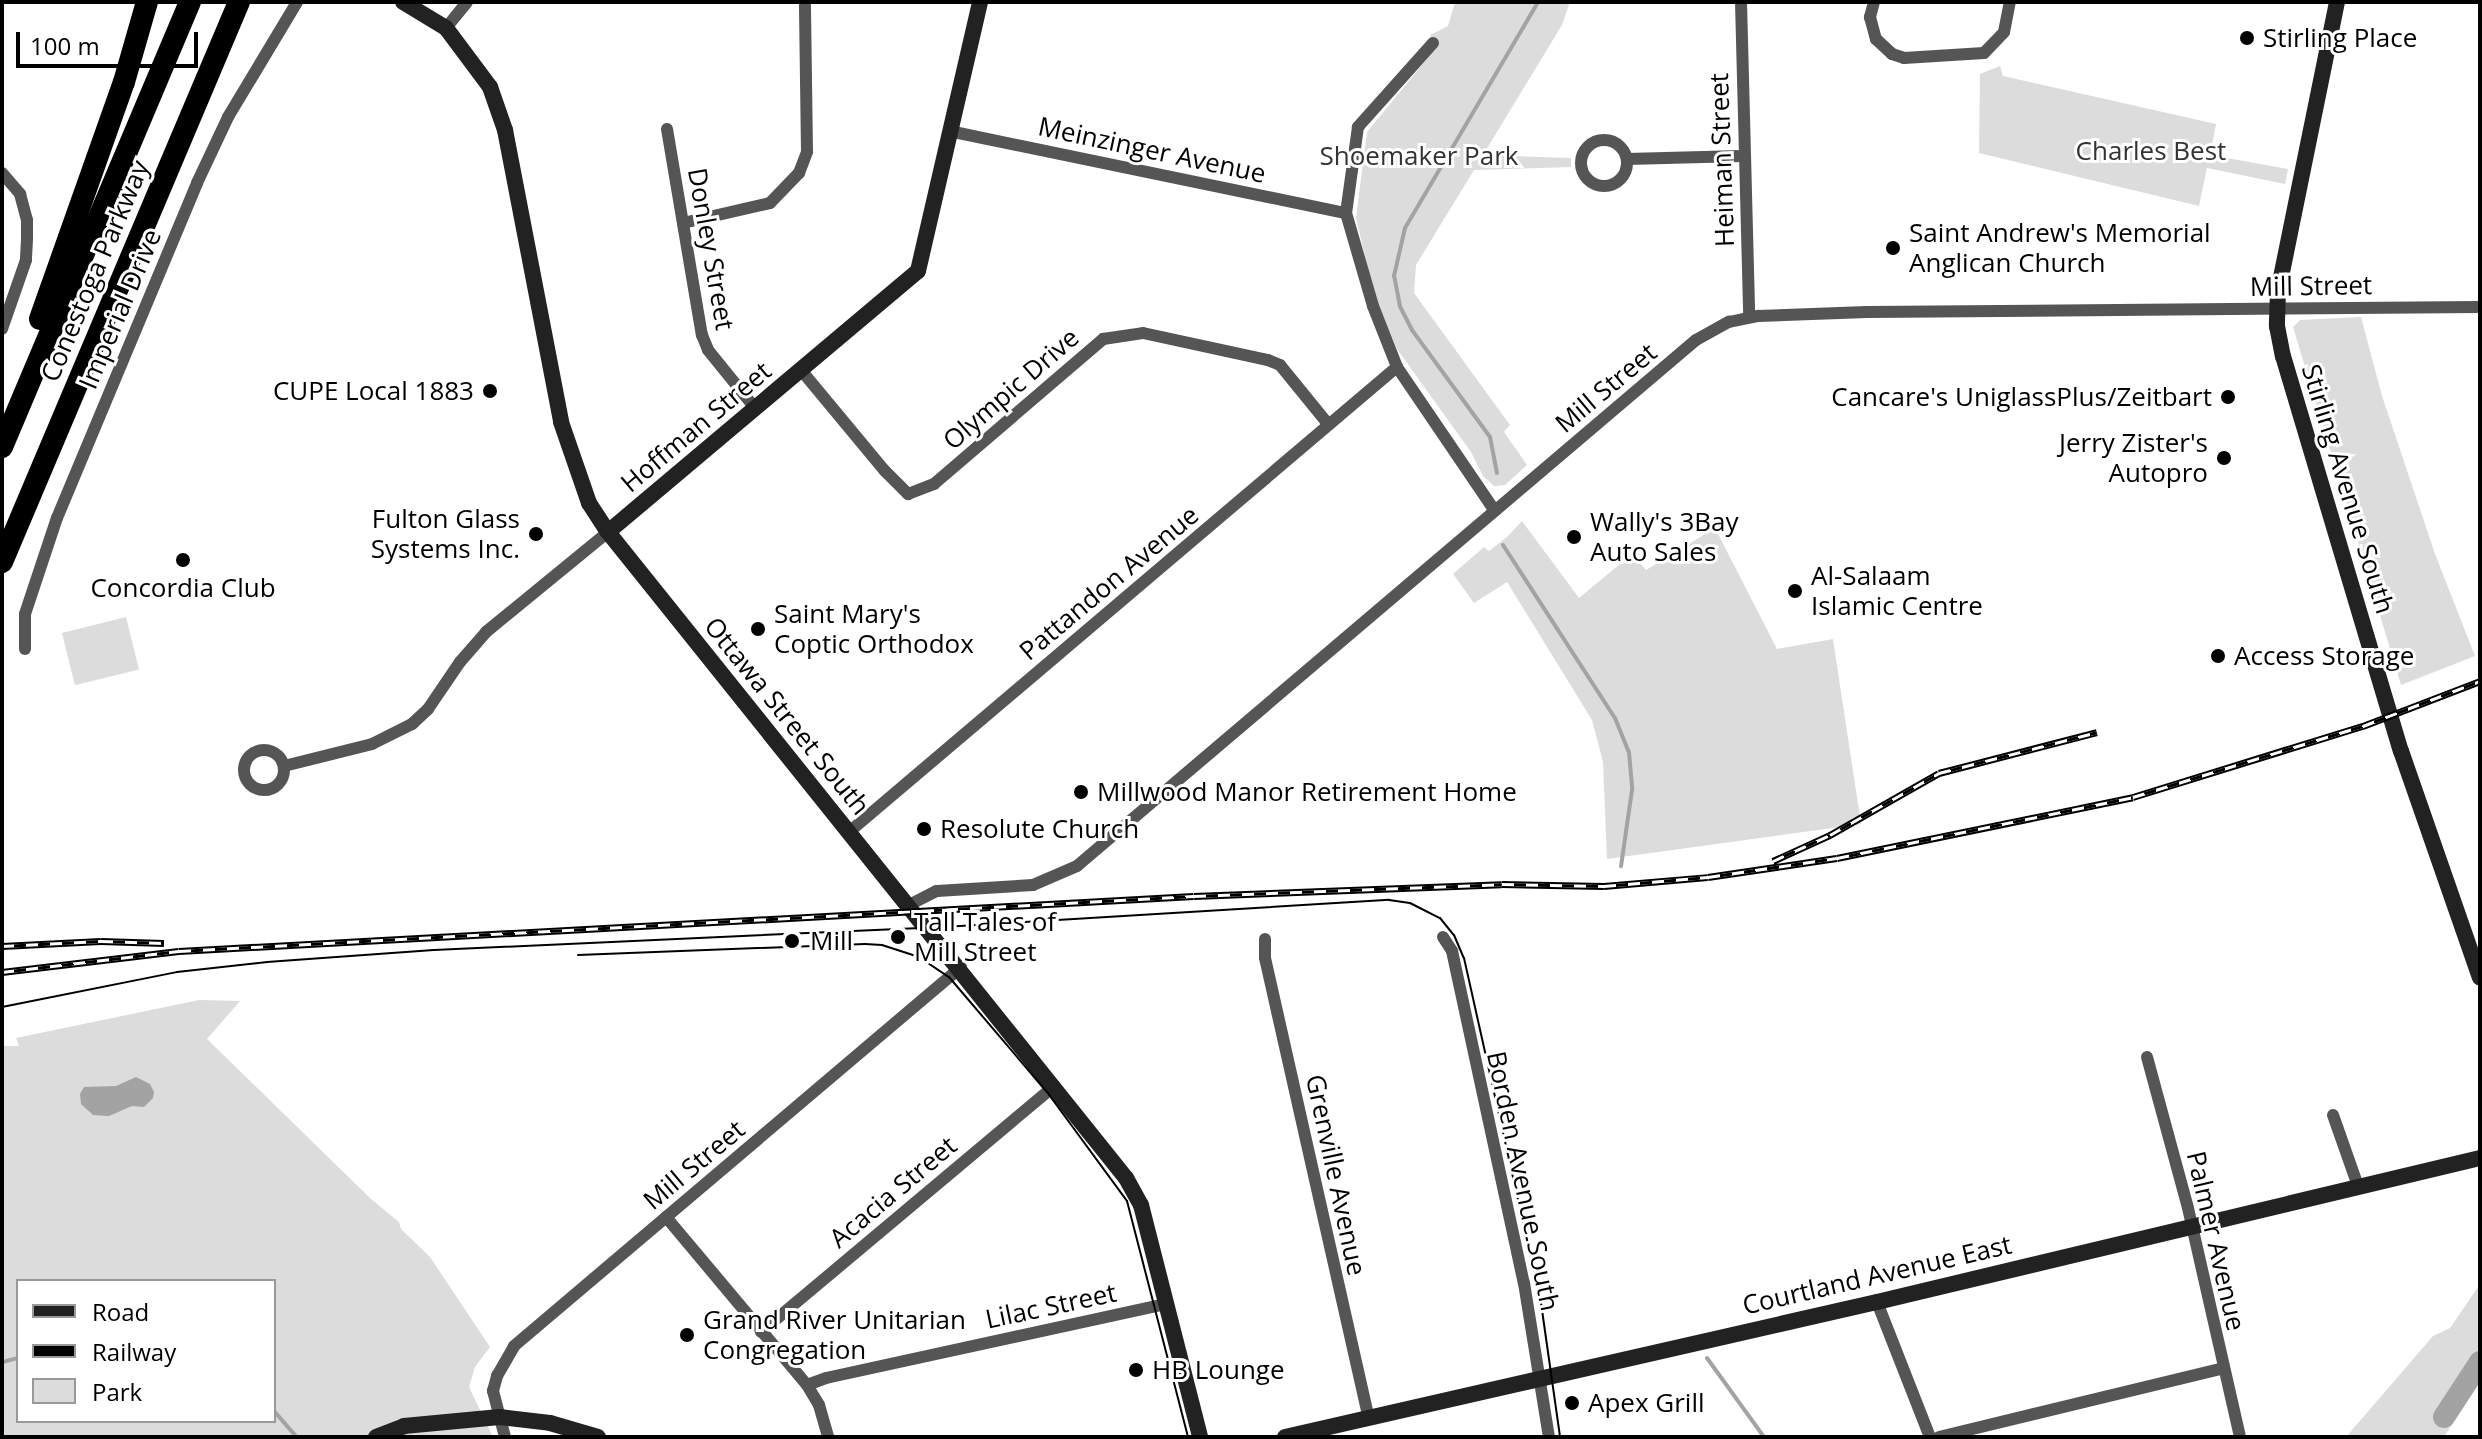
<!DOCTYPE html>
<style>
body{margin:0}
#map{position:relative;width:2482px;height:1439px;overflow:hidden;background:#fff;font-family:"Open Sans",sans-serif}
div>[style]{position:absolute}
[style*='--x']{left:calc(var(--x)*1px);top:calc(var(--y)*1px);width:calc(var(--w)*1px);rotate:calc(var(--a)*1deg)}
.green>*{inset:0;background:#dcdcdc;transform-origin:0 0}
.water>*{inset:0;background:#a3a3a3}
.stream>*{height:4px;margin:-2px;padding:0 2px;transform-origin:2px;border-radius:2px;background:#a3a3a3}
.river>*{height:22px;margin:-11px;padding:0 11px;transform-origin:11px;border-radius:11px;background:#a3a3a3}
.street>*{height:12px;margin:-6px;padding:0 6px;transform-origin:6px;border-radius:6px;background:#555}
.street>.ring{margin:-6px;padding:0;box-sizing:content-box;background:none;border:12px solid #555;border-radius:50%}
.secondary>*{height:16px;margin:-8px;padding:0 8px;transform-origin:8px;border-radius:8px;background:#222}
.highway>*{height:22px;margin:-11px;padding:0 11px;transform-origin:11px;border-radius:11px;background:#000}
.tram>*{height:2px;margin:-1px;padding:0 1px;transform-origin:1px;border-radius:1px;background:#000}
.rail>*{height:7px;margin-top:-3.5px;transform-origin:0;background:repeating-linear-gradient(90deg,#fff 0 12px,#000 0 24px);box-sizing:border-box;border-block:2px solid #000}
.dots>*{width:22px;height:22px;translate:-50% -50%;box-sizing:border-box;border:4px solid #fff;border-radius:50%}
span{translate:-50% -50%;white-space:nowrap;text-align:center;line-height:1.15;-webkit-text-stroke:6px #fff;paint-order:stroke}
.poi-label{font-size:26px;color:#000}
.left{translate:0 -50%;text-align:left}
.right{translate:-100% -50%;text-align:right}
.street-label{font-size:26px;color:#000}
.park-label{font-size:26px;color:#333}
.frame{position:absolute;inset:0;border:4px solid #000;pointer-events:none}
.legend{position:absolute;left:16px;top:1279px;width:260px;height:144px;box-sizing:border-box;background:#fff;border:2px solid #999;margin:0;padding:10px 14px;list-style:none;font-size:24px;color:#000}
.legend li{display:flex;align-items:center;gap:16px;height:40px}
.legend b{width:40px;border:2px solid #999}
.scale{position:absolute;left:16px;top:32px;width:182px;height:36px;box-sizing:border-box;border:4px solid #000;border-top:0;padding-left:10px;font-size:24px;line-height:28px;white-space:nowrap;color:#000;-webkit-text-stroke:6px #fff;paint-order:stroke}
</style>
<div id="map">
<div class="green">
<i style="clip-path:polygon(1455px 2px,1570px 2px,1562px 25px,1483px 155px,1571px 158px,1571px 167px,1474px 170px,1416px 265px,1414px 293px,1510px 425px,1504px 432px,1527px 465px,1505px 485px,1494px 486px,1483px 476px,1471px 452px,1397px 349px,1374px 294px,1356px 218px,1367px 132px,1435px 49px,1430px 35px,1448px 26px)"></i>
<i style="clip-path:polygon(2000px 66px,2003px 76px,2216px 124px,2210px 155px,2288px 169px,2285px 184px,2207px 168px,2199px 206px,1979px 153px,1980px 74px)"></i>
<i style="clip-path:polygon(2361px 317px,2382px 396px,2435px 554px,2475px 656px,2401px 685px,2293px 327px,2300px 320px)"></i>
<i style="clip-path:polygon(1522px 521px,1579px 598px,1632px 554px,1646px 570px,1715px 528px,1777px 649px,1833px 639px,1861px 824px,1607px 859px,1603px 762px,1592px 720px,1507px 582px,1474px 603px,1453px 574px,1484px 547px,1489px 551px,1507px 537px)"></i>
<i style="left:126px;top:617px;width:54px;height:66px;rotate:76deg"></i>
<i style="clip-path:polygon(evenodd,199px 1000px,240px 1001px,207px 1039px,371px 1199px,399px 1222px,401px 1229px,430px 1257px,490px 1347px,475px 1367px,469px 1387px,493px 1437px,2px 1437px,2px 1046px,19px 1046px,16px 1038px,199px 1000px,18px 1281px,274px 1281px,274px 1421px,18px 1421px,18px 1281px)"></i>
<i style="clip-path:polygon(2480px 1284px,2480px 1380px,2444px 1437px,2346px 1437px,2433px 1336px,2450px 1328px)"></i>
</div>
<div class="water">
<i style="clip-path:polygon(136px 1077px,150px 1084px,154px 1092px,153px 1098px,144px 1107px,132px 1106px,109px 1116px,93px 1115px,81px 1104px,80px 1094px,84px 1087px,116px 1086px)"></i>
</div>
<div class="stream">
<i style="--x:1497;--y:473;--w:37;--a:-101"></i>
<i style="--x:1490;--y:437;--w:132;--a:-126.1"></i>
<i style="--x:1412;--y:330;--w:27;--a:-117"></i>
<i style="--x:1400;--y:306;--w:31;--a:-101"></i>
<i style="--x:1394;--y:276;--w:49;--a:-77.1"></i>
<i style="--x:1405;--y:228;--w:262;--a:-59.5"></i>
<i style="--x:1503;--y:545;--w:206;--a:57.1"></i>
<i style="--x:1615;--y:718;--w:37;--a:68"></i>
<i style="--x:1629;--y:752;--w:38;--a:85"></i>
<i style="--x:1632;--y:790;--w:77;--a:98.2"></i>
<i style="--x:1707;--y:1358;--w:97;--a:54.2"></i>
<i style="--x:2;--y:1362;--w:16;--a:-14"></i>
<i style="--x:274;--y:1411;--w:35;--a:49"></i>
</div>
<div class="river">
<i style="--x:2444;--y:1417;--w:66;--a:-56.8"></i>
</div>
<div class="street">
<i style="--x:1741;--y:2;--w:315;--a:88.5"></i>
<i style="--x:1874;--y:2;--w:16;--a:105"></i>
<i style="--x:1870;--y:17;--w:23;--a:75"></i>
<i style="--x:1876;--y:39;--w:22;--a:43"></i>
<i style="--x:1892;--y:54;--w:13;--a:18"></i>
<i style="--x:1904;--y:58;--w:80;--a:-3.6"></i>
<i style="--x:1984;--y:53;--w:29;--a:-46"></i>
<i style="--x:2004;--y:32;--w:31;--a:-79"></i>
<i style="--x:446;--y:28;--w:33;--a:-51"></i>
<i style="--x:1433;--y:43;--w:113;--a:131.8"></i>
<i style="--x:1358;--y:127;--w:87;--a:97.9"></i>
<i style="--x:1346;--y:213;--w:97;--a:73.8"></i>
<i style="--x:1373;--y:306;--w:66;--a:68.5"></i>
<i style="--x:1397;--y:367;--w:174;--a:55.8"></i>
<i style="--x:667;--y:129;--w:209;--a:80.4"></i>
<i style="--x:702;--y:335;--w:16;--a:68"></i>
<i style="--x:708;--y:350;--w:75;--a:51"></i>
<i style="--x:949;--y:131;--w:405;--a:11.7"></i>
<i class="ring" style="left:1581px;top:140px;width:34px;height:34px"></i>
<i style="--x:1627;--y:159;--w:115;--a:-1.5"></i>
<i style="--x:2;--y:173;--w:28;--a:49"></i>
<i style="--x:20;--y:194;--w:27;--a:75"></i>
<i style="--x:27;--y:220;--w:19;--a:90"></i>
<i style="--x:27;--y:239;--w:21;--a:93"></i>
<i style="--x:26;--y:260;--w:73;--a:109.2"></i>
<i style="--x:683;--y:223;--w:89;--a:-12.9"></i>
<i style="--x:770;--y:203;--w:42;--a:-46"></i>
<i style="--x:799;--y:173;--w:22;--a:-69"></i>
<i style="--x:807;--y:152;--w:150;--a:-90.8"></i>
<i style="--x:801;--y:370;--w:131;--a:50.3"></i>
<i style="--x:885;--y:471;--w:33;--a:45"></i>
<i style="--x:908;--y:494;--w:28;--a:-21"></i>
<i style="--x:934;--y:484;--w:223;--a:-40.6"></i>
<i style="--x:1103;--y:339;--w:40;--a:-8.5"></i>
<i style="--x:1143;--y:333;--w:128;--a:12.2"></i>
<i style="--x:1268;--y:360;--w:13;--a:23"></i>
<i style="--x:1280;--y:365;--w:77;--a:50.8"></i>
<i style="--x:25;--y:649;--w:35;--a:-90"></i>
<i style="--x:25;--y:614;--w:101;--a:-71.6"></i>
<i style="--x:57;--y:518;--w:363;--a:-67.3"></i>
<i style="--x:197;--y:183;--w:73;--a:-64.8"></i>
<i style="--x:228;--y:117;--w:134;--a:-59"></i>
<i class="ring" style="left:244px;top:750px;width:28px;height:28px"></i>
<i style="--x:284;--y:766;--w:91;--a:-14"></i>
<i style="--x:372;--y:744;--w:45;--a:-26.6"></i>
<i style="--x:412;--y:724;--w:22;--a:-43"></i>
<i style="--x:428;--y:709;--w:57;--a:-55.8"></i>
<i style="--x:460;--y:662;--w:40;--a:-49"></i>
<i style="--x:486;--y:632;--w:158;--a:-39.3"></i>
<i style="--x:849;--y:832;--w:719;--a:-40.32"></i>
<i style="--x:909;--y:905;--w:31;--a:-27"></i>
<i style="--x:937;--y:891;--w:96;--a:-3.6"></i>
<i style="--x:1033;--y:885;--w:48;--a:-23.4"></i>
<i style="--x:1077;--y:866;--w:812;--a:-40.36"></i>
<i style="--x:1696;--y:340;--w:38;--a:-29"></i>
<i style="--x:1729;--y:322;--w:30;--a:-12"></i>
<i style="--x:1758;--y:316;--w:109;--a:-2.1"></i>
<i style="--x:1867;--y:312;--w:613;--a:-0.47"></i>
<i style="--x:1443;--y:937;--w:17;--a:57"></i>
<i style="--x:1452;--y:951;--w:340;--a:77.8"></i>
<i style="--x:1524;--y:1283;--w:156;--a:80.8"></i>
<i style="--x:1265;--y:939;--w:19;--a:90"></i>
<i style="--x:1265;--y:958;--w:473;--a:77.3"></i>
<i style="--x:2147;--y:1057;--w:156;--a:74.8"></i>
<i style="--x:2188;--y:1208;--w:235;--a:77.2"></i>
<i style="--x:2333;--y:1115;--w:75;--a:70.6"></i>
<i style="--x:666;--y:1217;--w:219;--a:50"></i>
<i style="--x:807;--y:1385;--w:23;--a:59"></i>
<i style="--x:819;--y:1405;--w:33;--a:74"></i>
<i style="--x:1877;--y:1302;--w:145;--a:68.6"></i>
<i style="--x:761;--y:1332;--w:383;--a:-40"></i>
<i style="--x:807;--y:1385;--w:20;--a:-20"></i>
<i style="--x:826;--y:1378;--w:347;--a:-12.3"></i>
<i style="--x:505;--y:1437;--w:48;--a:-104.6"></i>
<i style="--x:493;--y:1391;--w:16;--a:-75"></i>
<i style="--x:497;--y:1376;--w:34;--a:-60"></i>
<i style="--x:514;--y:1346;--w:586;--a:-40.29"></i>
<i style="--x:1939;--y:1437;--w:293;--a:-13.6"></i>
</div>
<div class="secondary">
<i style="--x:403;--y:2;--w:50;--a:31.2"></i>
<i style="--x:446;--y:28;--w:74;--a:53.3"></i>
<i style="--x:490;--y:87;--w:46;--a:70.8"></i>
<i style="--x:505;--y:130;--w:297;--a:79.1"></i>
<i style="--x:561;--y:422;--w:86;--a:70.9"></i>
<i style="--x:589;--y:503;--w:35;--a:57"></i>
<i style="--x:608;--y:532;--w:828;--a:51.28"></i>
<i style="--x:1126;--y:1178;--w:31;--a:61"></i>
<i style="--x:1141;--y:1205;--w:239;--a:75.7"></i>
<i style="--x:2337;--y:2;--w:296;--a:101.5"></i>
<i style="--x:2278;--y:292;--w:34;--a:92"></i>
<i style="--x:2277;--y:326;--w:31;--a:79"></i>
<i style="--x:2283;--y:356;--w:412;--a:73.4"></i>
<i style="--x:2401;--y:751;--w:240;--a:70.8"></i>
<i style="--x:608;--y:532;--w:405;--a:-40.1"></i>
<i style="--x:918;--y:271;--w:276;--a:-77"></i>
<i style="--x:376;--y:1437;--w:30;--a:-21"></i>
<i style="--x:404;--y:1426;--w:96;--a:-5.4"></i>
<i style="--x:500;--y:1417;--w:50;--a:6.8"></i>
<i style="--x:550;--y:1423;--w:50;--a:16.3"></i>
<i style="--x:1285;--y:1437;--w:607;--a:-12.85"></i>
<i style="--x:1877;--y:1302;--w:620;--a:-13.43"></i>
</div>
<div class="highway">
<i style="--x:40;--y:319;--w:251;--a:-70.5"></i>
<i style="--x:124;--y:82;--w:83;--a:-74"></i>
<i style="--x:2;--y:447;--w:483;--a:-67.1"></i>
<i style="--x:2;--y:562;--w:608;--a:-67.06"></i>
</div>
<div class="tram">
<i style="--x:578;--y:955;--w:287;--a:-2.2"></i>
<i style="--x:865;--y:944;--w:17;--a:3"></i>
<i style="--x:882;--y:945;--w:39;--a:18"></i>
<i style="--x:919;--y:957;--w:36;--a:34"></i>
<i style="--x:949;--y:977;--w:151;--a:49.6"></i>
<i style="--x:1047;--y:1092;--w:135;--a:53.7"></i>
<i style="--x:1127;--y:1201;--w:244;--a:75.5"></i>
<i style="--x:2;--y:1007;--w:178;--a:-11.3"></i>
<i style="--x:177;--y:972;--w:91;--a:-6.3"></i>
<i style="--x:267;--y:962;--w:167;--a:-4.1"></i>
<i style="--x:434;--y:950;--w:493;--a:-2.6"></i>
<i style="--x:927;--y:928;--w:463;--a:-3.5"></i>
<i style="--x:1389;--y:900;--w:21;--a:8"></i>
<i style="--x:1410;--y:903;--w:34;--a:27"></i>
<i style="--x:1440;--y:918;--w:22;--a:51"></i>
<i style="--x:1454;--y:935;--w:25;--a:67"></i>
<i style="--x:1464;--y:958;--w:353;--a:77.4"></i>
<i style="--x:1541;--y:1303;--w:135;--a:81.9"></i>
</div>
<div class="rail">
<i style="--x:1773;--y:861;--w:63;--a:-24.5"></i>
<i style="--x:1830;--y:835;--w:125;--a:-29.6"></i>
<i style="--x:1939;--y:773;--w:163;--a:-14.5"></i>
<i style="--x:2;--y:946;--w:99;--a:-2.9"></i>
<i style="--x:101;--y:941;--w:63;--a:1.8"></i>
<i style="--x:2;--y:972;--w:178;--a:-6.8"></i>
<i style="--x:179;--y:951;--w:1016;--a:-3.1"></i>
<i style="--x:1194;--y:896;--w:308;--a:-2.2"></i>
<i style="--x:1502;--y:884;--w:102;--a:1.1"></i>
<i style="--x:1604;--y:886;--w:104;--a:-4.9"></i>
<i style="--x:1708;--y:877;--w:130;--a:-8.4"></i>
<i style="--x:1837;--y:858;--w:302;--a:-11.6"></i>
<i style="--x:2133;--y:797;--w:241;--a:-17.2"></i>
<i style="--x:2363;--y:726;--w:125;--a:-21"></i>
</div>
<div class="dots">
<i style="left:2247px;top:38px;background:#000"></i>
<i style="left:1893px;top:248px;background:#000"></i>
<i style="left:490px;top:391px;background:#000"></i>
<i style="left:2228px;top:397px;background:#000"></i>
<i style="left:2224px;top:458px;background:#000"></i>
<i style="left:536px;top:534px;background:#000"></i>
<i style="left:1574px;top:537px;background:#000"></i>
<i style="left:183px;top:560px;background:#000"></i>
<i style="left:1795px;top:591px;background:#000"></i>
<i style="left:758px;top:629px;background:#000"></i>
<i style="left:2218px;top:656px;background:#000"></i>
<i style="left:1081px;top:792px;background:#000"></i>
<i style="left:924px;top:829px;background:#000"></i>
<i style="left:898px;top:937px;background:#000"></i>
<i style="left:792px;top:941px;background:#000"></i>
<i style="left:687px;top:1335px;background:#000"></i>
<i style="left:1136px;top:1370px;background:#000"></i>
<i style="left:1572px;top:1403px;background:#000"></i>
</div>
<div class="poi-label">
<span class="left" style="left:2263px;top:38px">Stirling Place</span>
<span class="left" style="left:1909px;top:248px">Saint Andrew's Memorial<br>Anglican Church</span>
<span class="right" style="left:474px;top:391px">CUPE Local 1883</span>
<span class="right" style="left:2212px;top:397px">Cancare's UniglassPlus/Zeitbart</span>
<span class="right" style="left:2208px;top:458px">Jerry Zister's<br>Autopro</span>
<span class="right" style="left:520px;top:534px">Fulton Glass<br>Systems Inc.</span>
<span class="left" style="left:1590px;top:537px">Wally's 3Bay<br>Auto Sales</span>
<span class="left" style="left:1811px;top:591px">Al-Salaam<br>Islamic Centre</span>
<span style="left:183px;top:588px">Concordia Club</span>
<span class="left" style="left:774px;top:629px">Saint Mary's<br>Coptic Orthodox</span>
<span class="left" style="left:2234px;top:656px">Access Storage</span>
<span class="left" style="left:1097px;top:792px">Millwood Manor Retirement Home</span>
<span class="left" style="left:940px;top:829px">Resolute Church</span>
<span class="left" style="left:914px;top:937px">Tall Tales of<br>Mill Street</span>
<span class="left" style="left:810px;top:941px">Mill</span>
<span class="left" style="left:703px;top:1335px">Grand River Unitarian<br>Congregation</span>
<span class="left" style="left:1152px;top:1370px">HB Lounge</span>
<span class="left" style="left:1588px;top:1403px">Apex Grill</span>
</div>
<div class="street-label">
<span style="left:1152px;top:150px;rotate:12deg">Meinzinger Avenue</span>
<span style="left:1722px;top:160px;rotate:-92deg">Heiman Street</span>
<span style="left:711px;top:249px;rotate:80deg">Donley Street</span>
<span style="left:95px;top:271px;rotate:-67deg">Conestoga Parkway</span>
<span style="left:2311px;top:286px;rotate:-1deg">Mill Street</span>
<span style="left:120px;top:309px;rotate:-67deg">Imperial Drive</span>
<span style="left:1606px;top:388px;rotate:-40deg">Mill Street</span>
<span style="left:1011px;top:389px;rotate:-41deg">Olympic Drive</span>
<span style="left:696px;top:427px;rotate:-40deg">Hoffman Street</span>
<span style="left:2348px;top:489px;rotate:73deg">Stirling Avenue South</span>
<span style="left:1109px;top:583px;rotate:-40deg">Pattandon Avenue</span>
<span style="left:787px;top:716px;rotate:51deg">Ottawa Street South</span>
<span style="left:694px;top:1165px;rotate:-40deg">Mill Street</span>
<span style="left:1336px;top:1175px;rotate:78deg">Grenville Avenue</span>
<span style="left:1523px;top:1181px;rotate:78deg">Borden Avenue South</span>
<span style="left:893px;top:1192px;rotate:-40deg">Acacia Street</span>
<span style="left:2216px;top:1241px;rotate:77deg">Palmer Avenue</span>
<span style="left:1877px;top:1275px;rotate:-13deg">Courtland Avenue East</span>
<span style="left:1051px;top:1306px;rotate:-12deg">Lilac Street</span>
</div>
<div class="park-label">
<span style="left:2151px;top:151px">Charles Best</span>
<span style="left:1419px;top:156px">Shoemaker Park</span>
</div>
<div class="frame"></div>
<ul class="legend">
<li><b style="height:10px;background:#222"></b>Road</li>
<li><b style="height:10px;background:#000"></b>Railway</li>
<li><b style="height:22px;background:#dcdcdc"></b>Park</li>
</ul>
<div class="scale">100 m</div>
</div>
